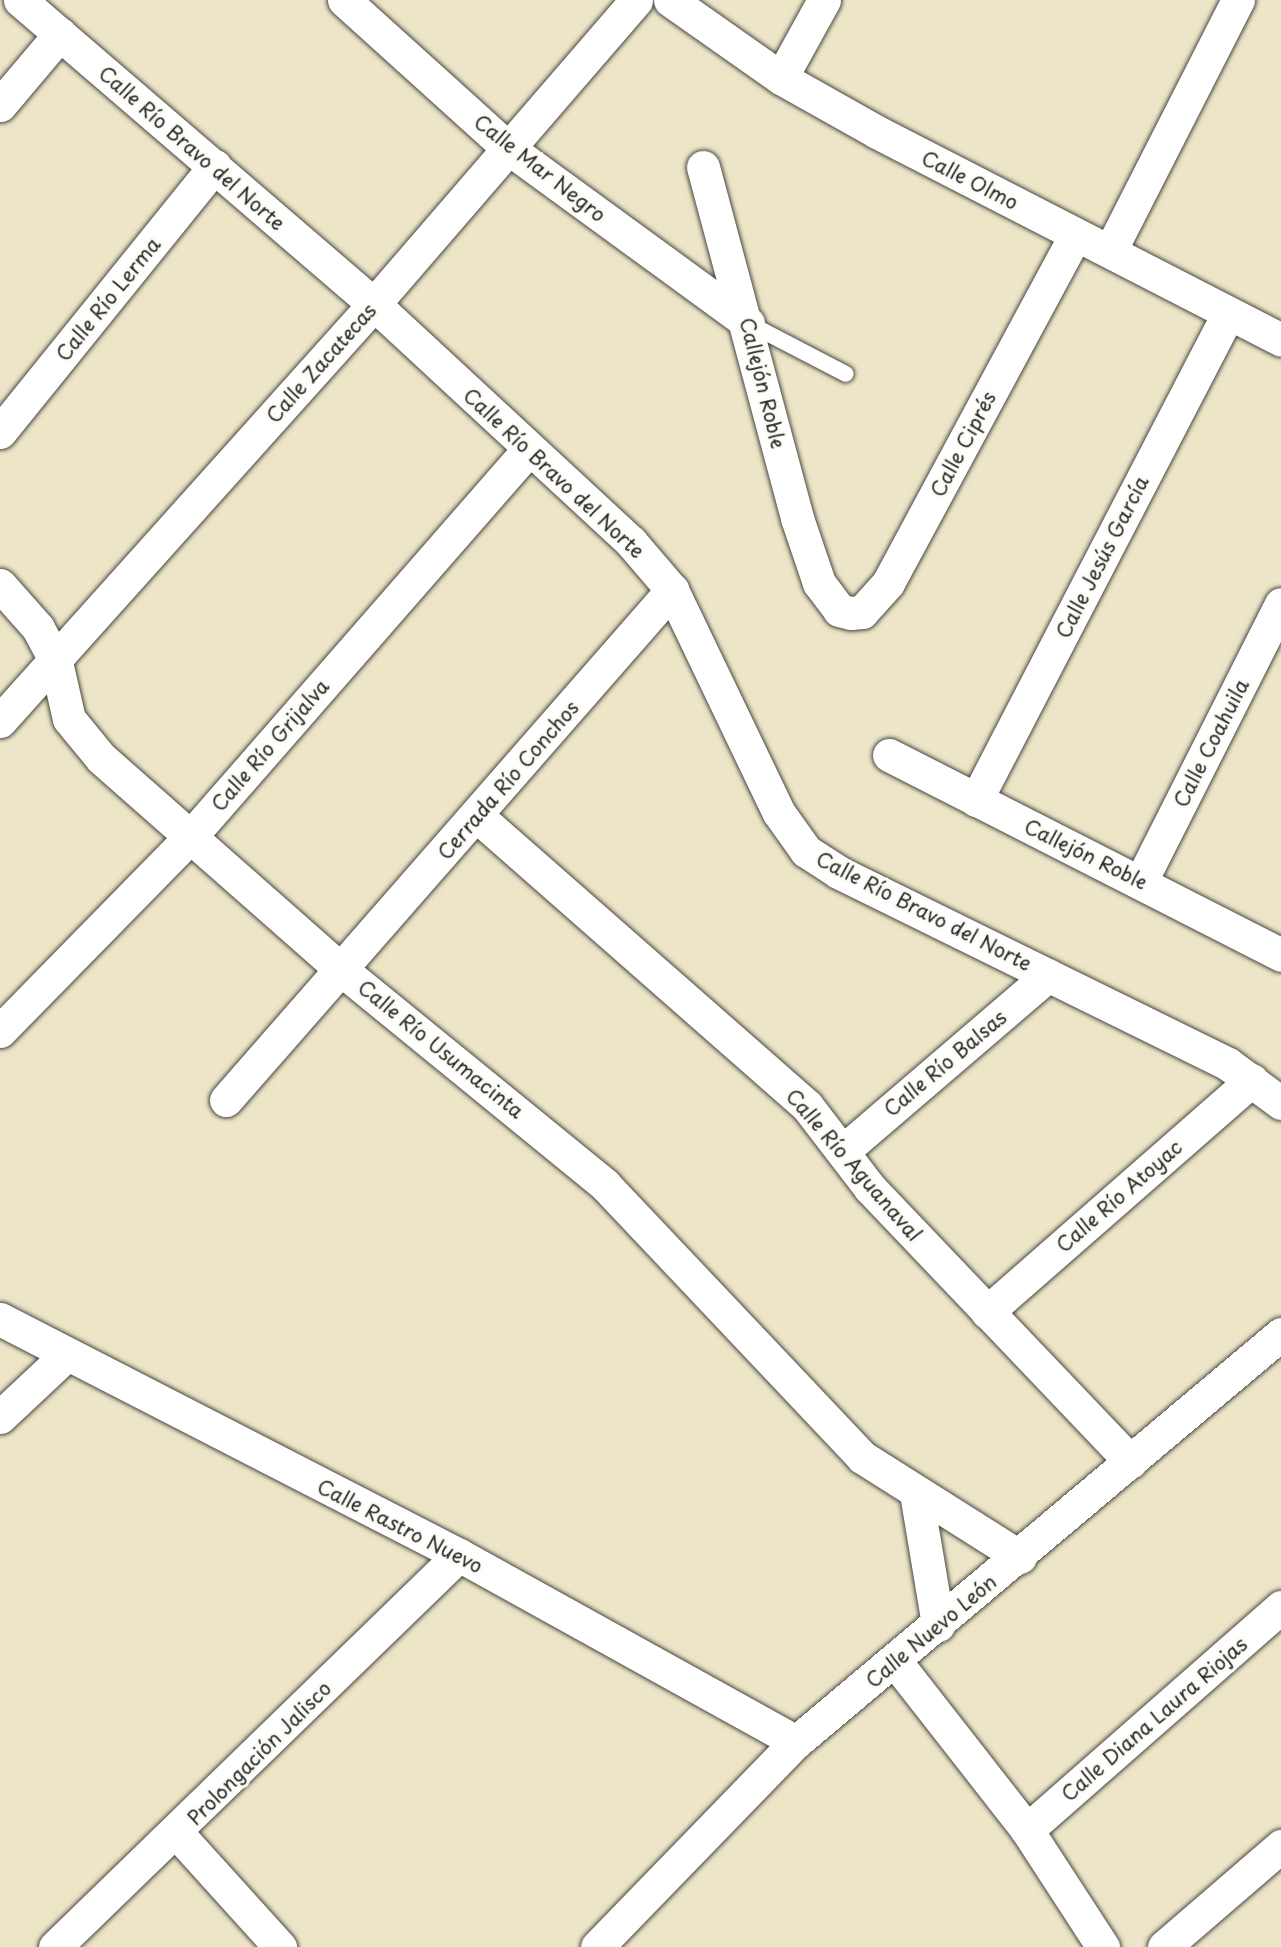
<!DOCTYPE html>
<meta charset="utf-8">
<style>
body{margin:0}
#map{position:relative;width:1281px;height:1947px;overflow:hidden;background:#ede5c7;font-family:"Playpen Sans",sans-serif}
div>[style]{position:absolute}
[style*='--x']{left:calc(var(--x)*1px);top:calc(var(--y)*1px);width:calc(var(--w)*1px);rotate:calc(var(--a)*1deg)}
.roads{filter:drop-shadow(0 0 2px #484742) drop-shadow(0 0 2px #484742)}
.lane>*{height:16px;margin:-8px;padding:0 8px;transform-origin:8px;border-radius:8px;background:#fff}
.street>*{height:33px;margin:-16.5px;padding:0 16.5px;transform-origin:16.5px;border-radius:16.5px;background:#fff}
.secondary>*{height:33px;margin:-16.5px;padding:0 16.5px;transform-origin:16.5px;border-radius:16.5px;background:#fff}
span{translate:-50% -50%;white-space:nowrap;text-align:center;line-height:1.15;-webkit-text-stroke:6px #fdfcf7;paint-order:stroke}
.street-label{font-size:20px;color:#2b2b2b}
</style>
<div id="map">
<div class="roads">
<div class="lane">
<i style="--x:748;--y:323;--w:110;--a:27.5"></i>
</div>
<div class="street">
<i style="--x:20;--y:0;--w:467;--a:40.7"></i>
<i style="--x:374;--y:304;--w:350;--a:42.8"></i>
<i style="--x:631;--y:542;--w:63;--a:49.5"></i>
<i style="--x:672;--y:590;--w:247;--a:64.4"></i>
<i style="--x:779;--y:813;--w:47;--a:54.6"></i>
<i style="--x:806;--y:851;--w:38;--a:33"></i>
<i style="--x:838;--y:872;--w:435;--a:26.2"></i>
<i style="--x:1228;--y:1064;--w:66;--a:36.3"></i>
<i style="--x:344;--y:0;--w:221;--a:42.1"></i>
<i style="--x:508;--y:148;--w:297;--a:36.1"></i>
<i style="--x:670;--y:0;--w:136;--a:35.1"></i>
<i style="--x:781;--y:78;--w:110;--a:29.4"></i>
<i style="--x:877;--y:132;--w:454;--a:27.2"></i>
<i style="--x:781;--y:78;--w:89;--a:-61.1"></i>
<i style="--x:0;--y:105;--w:93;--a:-49.8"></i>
<i style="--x:703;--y:167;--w:363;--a:75"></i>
<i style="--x:797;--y:518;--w:69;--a:71.3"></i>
<i style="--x:819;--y:583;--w:34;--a:53"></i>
<i style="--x:839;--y:610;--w:12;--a:14"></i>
<i style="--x:851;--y:613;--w:11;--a:-5"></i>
<i style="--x:862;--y:612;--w:39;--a:-48"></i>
<i style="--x:888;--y:583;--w:395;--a:-61.7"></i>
<i style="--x:1110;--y:251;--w:282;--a:-63"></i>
<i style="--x:0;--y:432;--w:342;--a:-51.1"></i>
<i style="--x:0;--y:585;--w:57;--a:48.5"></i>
<i style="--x:38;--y:628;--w:38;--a:62"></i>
<i style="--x:56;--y:662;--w:58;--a:77.2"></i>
<i style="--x:69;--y:719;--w:50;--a:50.6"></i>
<i style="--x:101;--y:758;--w:322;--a:41.4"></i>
<i style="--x:343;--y:971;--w:338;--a:39.2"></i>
<i style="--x:605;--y:1185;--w:374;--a:46.6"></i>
<i style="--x:862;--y:1457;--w:187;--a:32.3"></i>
<i style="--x:0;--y:721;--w:560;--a:-48.11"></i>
<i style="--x:374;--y:304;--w:401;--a:-49.2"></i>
<i style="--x:889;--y:755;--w:440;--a:27"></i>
<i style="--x:976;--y:800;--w:547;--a:-62.59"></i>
<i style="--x:477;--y:816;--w:439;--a:41.3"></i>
<i style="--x:807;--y:1106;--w:103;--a:52.5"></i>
<i style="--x:870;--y:1188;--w:378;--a:46.4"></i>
<i style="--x:1141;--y:881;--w:310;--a:-63.2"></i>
<i style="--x:0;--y:1031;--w:273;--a:-45.6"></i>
<i style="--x:191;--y:836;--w:514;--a:-48.87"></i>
<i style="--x:226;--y:1100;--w:678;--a:-48.83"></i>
<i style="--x:843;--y:1151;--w:270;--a:-40.6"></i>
<i style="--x:987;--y:1312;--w:352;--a:-41.2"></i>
<i style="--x:0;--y:1319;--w:516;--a:27.21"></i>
<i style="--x:459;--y:1555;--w:385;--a:29"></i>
<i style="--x:0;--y:1417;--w:91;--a:-43.2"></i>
<i style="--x:916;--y:1493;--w:134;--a:80.5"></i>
<i style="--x:895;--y:1661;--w:214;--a:52"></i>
<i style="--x:1027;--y:1830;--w:140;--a:57"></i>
<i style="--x:1027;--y:1830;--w:338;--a:-41.3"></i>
<i style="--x:177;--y:1833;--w:154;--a:47.9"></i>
<i style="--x:55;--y:1947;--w:563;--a:-44.14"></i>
<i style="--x:1164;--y:1947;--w:155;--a:-40.8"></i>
</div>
<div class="secondary">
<i style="--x:597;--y:1947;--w:286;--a:-45.9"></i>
<i style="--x:796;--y:1742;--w:634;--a:-40.07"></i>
</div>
</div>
<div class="street-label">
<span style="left:192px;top:148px;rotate:41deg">Calle Río Bravo del Norte</span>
<span style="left:540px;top:168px;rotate:38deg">Calle Mar Negro</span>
<span style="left:970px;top:180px;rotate:27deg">Calle Olmo</span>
<span style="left:108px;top:299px;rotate:-51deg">Calle Río Lerma</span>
<span style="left:321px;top:363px;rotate:-48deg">Calle Zacatecas</span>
<span style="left:763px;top:383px;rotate:76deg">Callejón Roble</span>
<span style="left:963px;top:444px;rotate:-62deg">Calle Ciprés</span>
<span style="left:554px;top:473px;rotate:43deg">Calle Río Bravo del Norte</span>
<span style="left:1102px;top:557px;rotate:-63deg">Calle Jesús García</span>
<span style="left:1211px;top:743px;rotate:-63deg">Calle Coahuila</span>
<span style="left:270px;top:745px;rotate:-49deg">Calle Río Grijalva</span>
<span style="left:508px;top:780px;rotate:-49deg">Cerrada Río Conchos</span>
<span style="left:1086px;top:854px;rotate:26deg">Callejón Roble</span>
<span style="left:924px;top:911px;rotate:27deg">Calle Río Bravo del Norte</span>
<span style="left:441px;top:1049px;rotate:39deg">Calle Río Usumacinta</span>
<span style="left:945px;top:1063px;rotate:-40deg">Calle Río Balsas</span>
<span style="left:854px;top:1165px;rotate:49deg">Calle Río Aguanaval</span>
<span style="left:1119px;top:1196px;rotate:-41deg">Calle Río Atoyac</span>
<span style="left:400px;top:1526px;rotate:27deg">Calle Rastro Nuevo</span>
<span style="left:931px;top:1631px;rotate:-40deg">Calle Nuevo León</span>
<span style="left:1154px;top:1719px;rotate:-41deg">Calle Diana Laura Riojas</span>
<span style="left:259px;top:1753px;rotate:-45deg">Prolongación Jalisco</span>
</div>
</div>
